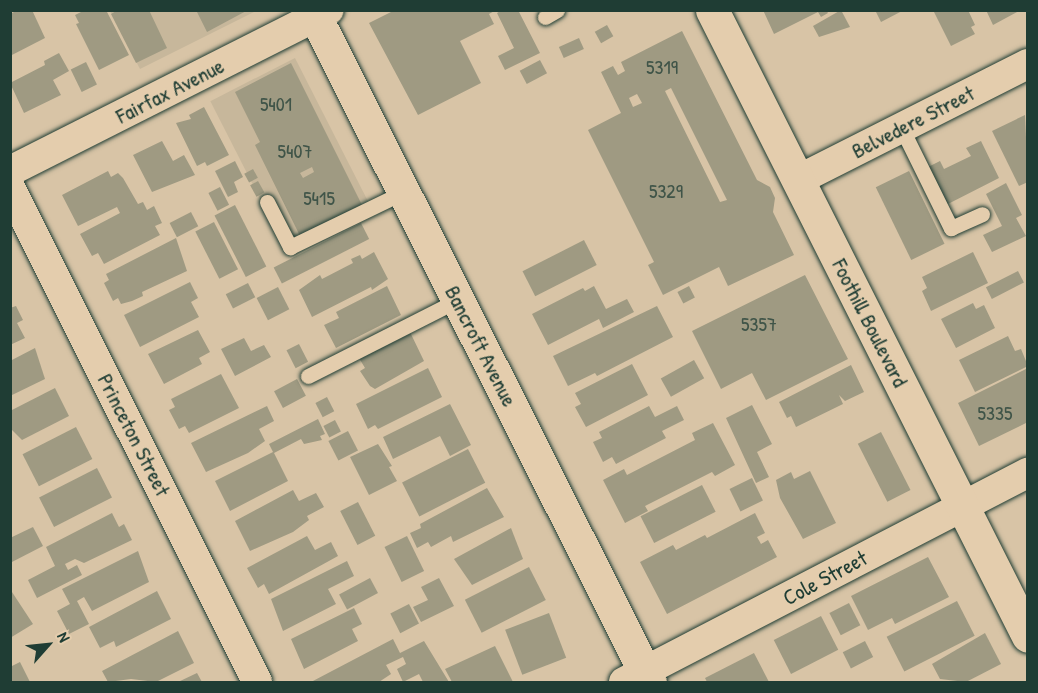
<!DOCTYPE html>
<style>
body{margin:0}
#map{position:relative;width:1038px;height:693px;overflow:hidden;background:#d8c4a6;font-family:"Patrick Hand",sans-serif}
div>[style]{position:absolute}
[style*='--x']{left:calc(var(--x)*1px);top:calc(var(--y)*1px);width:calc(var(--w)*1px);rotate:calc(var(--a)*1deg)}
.built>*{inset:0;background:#c7b79b;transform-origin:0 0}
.building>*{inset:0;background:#9f9a82;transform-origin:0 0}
.roads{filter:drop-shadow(0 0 2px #1f3d34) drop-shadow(0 0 2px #1f3d34)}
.lane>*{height:15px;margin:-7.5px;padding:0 7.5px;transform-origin:7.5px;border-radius:7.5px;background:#e4cdad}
.street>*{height:30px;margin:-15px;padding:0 15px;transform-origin:15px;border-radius:15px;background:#e4cdad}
.secondary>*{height:33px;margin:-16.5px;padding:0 16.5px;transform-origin:16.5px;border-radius:16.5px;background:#e4cdad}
span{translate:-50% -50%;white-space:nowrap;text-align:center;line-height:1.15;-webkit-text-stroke:4.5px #e4cdad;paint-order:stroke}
.number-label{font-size:20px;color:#3f5448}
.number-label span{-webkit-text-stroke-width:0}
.street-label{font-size:22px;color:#1f3d34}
.frame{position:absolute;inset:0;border:12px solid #1f3d34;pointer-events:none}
.north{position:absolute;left:18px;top:615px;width:60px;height:60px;-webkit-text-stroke:4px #e4cdad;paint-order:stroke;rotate:63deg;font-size:16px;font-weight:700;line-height:24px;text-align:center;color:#1f3d34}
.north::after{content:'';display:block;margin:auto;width:21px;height:27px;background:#1f3d34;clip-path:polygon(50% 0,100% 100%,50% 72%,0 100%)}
</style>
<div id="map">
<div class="built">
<i style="clip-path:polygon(110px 11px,256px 11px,140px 69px)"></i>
<i style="left:295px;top:58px;width:165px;height:95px;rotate:63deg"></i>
</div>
<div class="building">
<i style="clip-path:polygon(18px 10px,32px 10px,45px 38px,10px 56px,10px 14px)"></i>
<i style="clip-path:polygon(85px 10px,106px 10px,129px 55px,99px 70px,76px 24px,79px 23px,75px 15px)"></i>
<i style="clip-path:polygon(118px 10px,149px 10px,167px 48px,136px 63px,111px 14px)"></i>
<i style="clip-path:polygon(196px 10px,248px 10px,207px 32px)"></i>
<i style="clip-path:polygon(395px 10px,496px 10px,489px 14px,494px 24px,460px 41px,481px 83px,418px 115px,369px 23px)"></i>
<i style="clip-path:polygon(502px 10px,518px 10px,540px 53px,505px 70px,498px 56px,514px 48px,497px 13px)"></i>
<i style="clip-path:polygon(763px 10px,826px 10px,828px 13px,821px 17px,818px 12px,774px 34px)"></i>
<i style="clip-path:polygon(841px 10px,850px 27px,819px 37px,813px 26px)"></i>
<i style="clip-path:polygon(875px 10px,904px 10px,881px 22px)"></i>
<i style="clip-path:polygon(933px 10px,968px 10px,975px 25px,971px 27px,975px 34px,951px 46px)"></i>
<i style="clip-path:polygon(986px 10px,1021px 10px,993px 25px)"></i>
<i style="left:607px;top:25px;width:13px;height:14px;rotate:61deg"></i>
<i style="clip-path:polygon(evenodd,682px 31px,757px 180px,770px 187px,775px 198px,773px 212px,794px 255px,728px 286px,719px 267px,663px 295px,648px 265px,654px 262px,588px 130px,621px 113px,601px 72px,613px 66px,618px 75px,625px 71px,621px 62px,682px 31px,671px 88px,727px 200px,720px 202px,665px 91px,671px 88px,682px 31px,637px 94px,642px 103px,633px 107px,629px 98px,637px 94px)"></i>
<i style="left:579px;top:38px;width:12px;height:22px;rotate:66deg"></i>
<i style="clip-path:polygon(59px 53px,69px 71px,53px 80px,61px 95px,24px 113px,10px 83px,45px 65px,44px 61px)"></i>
<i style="left:540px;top:60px;width:15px;height:23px;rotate:62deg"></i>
<i style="left:86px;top:62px;width:25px;height:17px;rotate:64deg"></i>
<i style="clip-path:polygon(evenodd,291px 63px,363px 207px,301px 238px,255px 145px,260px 142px,235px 92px,291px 63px,312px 167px,314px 172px,303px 178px,300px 173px,312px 167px)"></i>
<i style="clip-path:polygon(204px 107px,229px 155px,207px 166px,205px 162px,197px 166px,176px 123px,191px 119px,189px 115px)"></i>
<i style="clip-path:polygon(1025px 115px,1028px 182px,1019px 186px,992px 131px)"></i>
<i style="clip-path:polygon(162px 141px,173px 161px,184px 155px,195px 175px,152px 192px,133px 155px)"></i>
<i style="clip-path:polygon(981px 141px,999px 178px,944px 206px,926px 168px,940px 161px,944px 169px,971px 156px,966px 148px)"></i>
<i style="clip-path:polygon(235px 161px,243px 177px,234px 182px,238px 192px,228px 197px,215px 171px)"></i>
<i style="left:253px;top:169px;width:10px;height:10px;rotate:61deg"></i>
<i style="clip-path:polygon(108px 171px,111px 177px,118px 173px,123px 178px,138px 204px,143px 202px,147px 210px,154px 206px,162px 223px,155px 226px,160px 235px,104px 264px,98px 253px,92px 256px,80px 234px,120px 213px,117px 207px,78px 226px,62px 195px)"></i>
<i style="left:909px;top:171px;width:81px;height:37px;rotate:64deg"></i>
<i style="left:258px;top:181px;width:13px;height:9px;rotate:61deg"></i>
<i style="clip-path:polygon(1006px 183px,1022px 215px,1016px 218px,1026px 236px,992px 252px,983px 235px,1002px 226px,986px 194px)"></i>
<i style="left:220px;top:187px;width:20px;height:13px;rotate:63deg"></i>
<i style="left:235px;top:205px;width:69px;height:23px;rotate:63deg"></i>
<i style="left:191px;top:212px;width:16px;height:24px;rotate:63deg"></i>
<i style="left:214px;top:222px;width:53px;height:21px;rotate:63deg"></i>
<i style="left:361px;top:223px;width:18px;height:98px;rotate:63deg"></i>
<i style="clip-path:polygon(176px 238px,187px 271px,142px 292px,143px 296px,132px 301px,121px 304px,118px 298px,113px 301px,104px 283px,109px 280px,106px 274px)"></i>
<i style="left:584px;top:240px;width:28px;height:69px;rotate:63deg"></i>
<i style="clip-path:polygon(374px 252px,388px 279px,372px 290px,371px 287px,312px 317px,299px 290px,320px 275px,322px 279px,353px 263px,351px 259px,360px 255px,362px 259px)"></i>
<i style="clip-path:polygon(973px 252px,988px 283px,931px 311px,922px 291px,927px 288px,922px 277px)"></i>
<i style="left:1018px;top:271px;width:13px;height:36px;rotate:63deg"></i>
<i style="clip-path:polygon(805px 275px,848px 359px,766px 400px,752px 373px,721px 389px,692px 331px)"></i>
<i style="clip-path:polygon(190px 282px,198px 298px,191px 302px,199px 317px,140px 347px,124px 315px)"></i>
<i style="left:248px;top:283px;width:16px;height:25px;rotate:63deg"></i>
<i style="clip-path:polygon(387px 286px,401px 315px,336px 348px,324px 325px,339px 318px,336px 312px)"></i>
<i style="clip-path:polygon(594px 286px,606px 309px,627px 299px,634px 312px,603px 328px,599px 319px,548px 345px,532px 314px,583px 288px,585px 291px)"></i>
<i style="left:689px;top:286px;width:13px;height:13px;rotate:63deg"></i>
<i style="left:278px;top:287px;width:25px;height:24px;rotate:63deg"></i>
<i style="clip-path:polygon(973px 303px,976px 309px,984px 305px,995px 328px,956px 348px,941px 319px)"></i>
<i style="clip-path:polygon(16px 306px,23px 320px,17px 323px,25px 338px,10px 345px,10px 308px)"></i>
<i style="clip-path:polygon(657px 306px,673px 337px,597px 376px,595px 373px,568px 386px,553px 356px)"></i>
<i style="clip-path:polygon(198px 330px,210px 352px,199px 358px,202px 364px,164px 384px,148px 354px)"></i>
<i style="clip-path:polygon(410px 332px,424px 361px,375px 389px,370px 386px,360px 371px,365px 368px,359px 358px)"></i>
<i style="clip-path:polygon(1008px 336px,1015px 351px,1021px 349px,1028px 366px,975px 392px,959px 360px)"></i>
<i style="clip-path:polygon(244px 338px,251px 351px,264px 345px,271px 357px,235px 376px,221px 349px)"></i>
<i style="left:299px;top:344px;width:20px;height:14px;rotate:63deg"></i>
<i style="clip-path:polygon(35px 348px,45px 379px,10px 396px,10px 361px)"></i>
<i style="left:694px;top:360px;width:21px;height:38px;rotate:61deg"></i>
<i style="clip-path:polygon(632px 364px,648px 395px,586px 427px,575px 407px,581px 404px,575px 393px)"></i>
<i style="clip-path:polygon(851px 365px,864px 392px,845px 401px,839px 395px,843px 404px,796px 427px,791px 416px,787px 418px,779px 402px)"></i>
<i style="clip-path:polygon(428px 368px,442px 397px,378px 429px,375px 425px,368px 429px,356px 404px)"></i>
<i style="clip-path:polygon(1028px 368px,1028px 422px,979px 446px,958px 403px)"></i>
<i style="clip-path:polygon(221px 374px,239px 408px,189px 433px,185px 426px,179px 429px,169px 410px,175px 407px,171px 399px)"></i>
<i style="left:297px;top:379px;width:19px;height:26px;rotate:62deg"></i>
<i style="clip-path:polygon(55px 388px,69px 416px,22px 440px,10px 428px,10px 411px)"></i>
<i style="left:327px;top:397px;width:16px;height:13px;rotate:63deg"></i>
<i style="clip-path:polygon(450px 404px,471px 445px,450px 456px,440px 436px,393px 459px,383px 437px)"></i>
<i style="clip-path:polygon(752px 405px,772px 444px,757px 452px,769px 477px,756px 483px,726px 418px)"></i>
<i style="clip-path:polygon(267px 406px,274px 421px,259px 429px,265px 441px,248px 453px,206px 472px,191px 443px)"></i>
<i style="clip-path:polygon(649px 406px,655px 417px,677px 406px,684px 420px,662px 431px,666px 438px,616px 464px,612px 457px,603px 462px,593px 442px,602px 438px,599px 432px)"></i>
<i style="clip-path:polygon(318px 419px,325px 434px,320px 436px,322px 440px,304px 444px,301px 439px,274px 453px,288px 481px,230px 511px,215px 481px,273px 452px,269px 444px)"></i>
<i style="left:335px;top:420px;width:13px;height:13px;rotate:63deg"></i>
<i style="clip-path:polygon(713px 423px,735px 465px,715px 476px,712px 472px,645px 506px,648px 511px,625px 523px,603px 480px,624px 469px,627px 475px,695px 440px,692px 433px)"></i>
<i style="left:76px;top:427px;width:36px;height:60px;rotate:63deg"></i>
<i style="left:348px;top:431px;width:22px;height:22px;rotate:63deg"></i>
<i style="left:881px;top:432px;width:65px;height:26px;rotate:63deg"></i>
<i style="clip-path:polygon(378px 444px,392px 466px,389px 467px,397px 481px,369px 495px,350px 457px)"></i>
<i style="left:468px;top:449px;width:38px;height:74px;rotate:63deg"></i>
<i style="left:97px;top:468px;width:33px;height:65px;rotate:63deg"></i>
<i style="clip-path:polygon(810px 471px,836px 523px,803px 539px,780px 498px,776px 480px,791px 472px,794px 479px)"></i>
<i style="left:752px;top:478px;width:25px;height:25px;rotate:64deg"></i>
<i style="left:702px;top:485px;width:30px;height:69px;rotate:63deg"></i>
<i style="clip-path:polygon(487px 488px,504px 517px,453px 542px,451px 536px,431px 547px,428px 542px,417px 548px,410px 533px,421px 528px,420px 524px)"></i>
<i style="clip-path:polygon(293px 490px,299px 501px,316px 493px,324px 507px,307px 516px,309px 520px,293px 532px,250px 551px,235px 521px)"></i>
<i style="left:358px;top:502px;width:38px;height:20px;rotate:63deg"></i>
<i style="clip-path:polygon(112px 513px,119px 527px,124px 524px,132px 540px,84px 563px,75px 559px,65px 564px,68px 570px,77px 565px,82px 575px,37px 598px,28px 580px,55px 566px,46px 547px)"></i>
<i style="clip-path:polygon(755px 513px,765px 533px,757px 537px,761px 544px,768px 540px,777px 557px,667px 614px,640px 562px,673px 545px,676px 550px,705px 535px,707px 538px)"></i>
<i style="clip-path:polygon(33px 527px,43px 546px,10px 563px,10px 538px)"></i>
<i style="clip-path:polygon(511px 528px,523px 559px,472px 585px,454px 559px)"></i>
<i style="clip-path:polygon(307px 536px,315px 550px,331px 542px,338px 556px,269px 594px,264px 584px,258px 588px,247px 568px)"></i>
<i style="left:407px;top:536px;width:39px;height:25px;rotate:64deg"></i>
<i style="clip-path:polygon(138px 551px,149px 582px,92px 611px,84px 597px,77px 601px,89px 624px,69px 634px,57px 611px,70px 604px,62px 589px)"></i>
<i style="clip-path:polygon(928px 557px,949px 597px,895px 624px,892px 618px,868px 630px,851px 596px)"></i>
<i style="clip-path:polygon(347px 561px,354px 576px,328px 589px,336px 604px,283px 631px,271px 599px)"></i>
<i style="left:529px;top:567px;width:37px;height:72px;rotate:63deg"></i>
<i style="left:370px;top:578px;width:17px;height:35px;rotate:62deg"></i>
<i style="clip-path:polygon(439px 578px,454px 606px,421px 622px,413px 607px,428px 600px,421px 587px)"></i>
<i style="clip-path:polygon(10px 589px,33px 624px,10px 638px)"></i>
<i style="clip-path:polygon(157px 591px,171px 619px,116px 647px,114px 641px,100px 648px,89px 627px)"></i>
<i style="left:957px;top:601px;width:39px;height:79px;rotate:63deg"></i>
<i style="left:849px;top:603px;width:25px;height:22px;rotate:63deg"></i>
<i style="left:409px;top:604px;width:22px;height:21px;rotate:63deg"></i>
<i style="clip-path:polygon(354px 608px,362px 624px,352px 629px,358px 641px,304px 669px,291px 639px)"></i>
<i style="left:549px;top:613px;width:48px;height:47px;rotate:69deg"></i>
<i style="left:821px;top:616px;width:38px;height:53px;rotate:63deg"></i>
<i style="clip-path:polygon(178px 631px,194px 663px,156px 682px,131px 679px,108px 682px,102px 671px)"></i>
<i style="clip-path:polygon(985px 633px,1001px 664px,966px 682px,940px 679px,932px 664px)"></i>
<i style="clip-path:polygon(393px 639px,400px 653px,424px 641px,449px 682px,423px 682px,419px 674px,403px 682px,397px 669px,406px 664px,403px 657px,386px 665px,391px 674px,379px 682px,311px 682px)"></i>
<i style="left:865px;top:641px;width:18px;height:25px;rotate:63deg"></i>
<i style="clip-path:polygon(495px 646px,513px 682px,452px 682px,445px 669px)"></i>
<i style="clip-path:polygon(754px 653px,769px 682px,707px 682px,705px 678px)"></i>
<i style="clip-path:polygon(20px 662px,30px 682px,10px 682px,10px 667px)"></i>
<i style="clip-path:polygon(197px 673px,202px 682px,178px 682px)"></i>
</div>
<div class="roads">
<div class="lane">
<i style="--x:545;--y:17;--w:14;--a:-30"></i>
<i style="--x:901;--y:127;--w:113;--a:63.7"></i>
<i style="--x:951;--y:228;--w:34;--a:-24"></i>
<i style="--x:267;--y:202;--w:51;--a:62.9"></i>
<i style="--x:290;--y:247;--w:127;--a:-25.8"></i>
<i style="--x:308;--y:376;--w:168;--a:-26.9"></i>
</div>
<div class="street">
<i style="--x:10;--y:171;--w:357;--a:-26.8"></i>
<i style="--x:798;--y:180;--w:258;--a:-26.8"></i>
<i style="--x:10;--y:188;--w:552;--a:63.43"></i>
<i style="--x:624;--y:682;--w:455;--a:-27.4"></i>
</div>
<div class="secondary">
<i style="--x:312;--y:10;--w:752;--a:63.3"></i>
<i style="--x:712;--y:10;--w:701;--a:63.22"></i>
</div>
</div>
<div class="number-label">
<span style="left:662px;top:66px">5319</span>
<span style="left:276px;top:103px">5401</span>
<span style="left:295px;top:150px">5407</span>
<span style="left:666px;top:190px">5329</span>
<span style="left:319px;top:197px">5415</span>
<span style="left:759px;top:323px">5357</span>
<span style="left:995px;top:412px">5335</span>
</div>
<div class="street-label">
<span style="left:170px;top:91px;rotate:-27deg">Fairfax Avenue</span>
<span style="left:913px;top:122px;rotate:-27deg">Belvedere Street</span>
<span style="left:870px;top:323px;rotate:63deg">Foothill Boulevard</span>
<span style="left:481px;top:346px;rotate:63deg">Bancroft Avenue</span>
<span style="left:134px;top:435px;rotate:63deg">Princeton Street</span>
<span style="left:825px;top:578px;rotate:-28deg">Cole Street</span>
</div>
<div class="frame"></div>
<div class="north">N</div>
</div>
